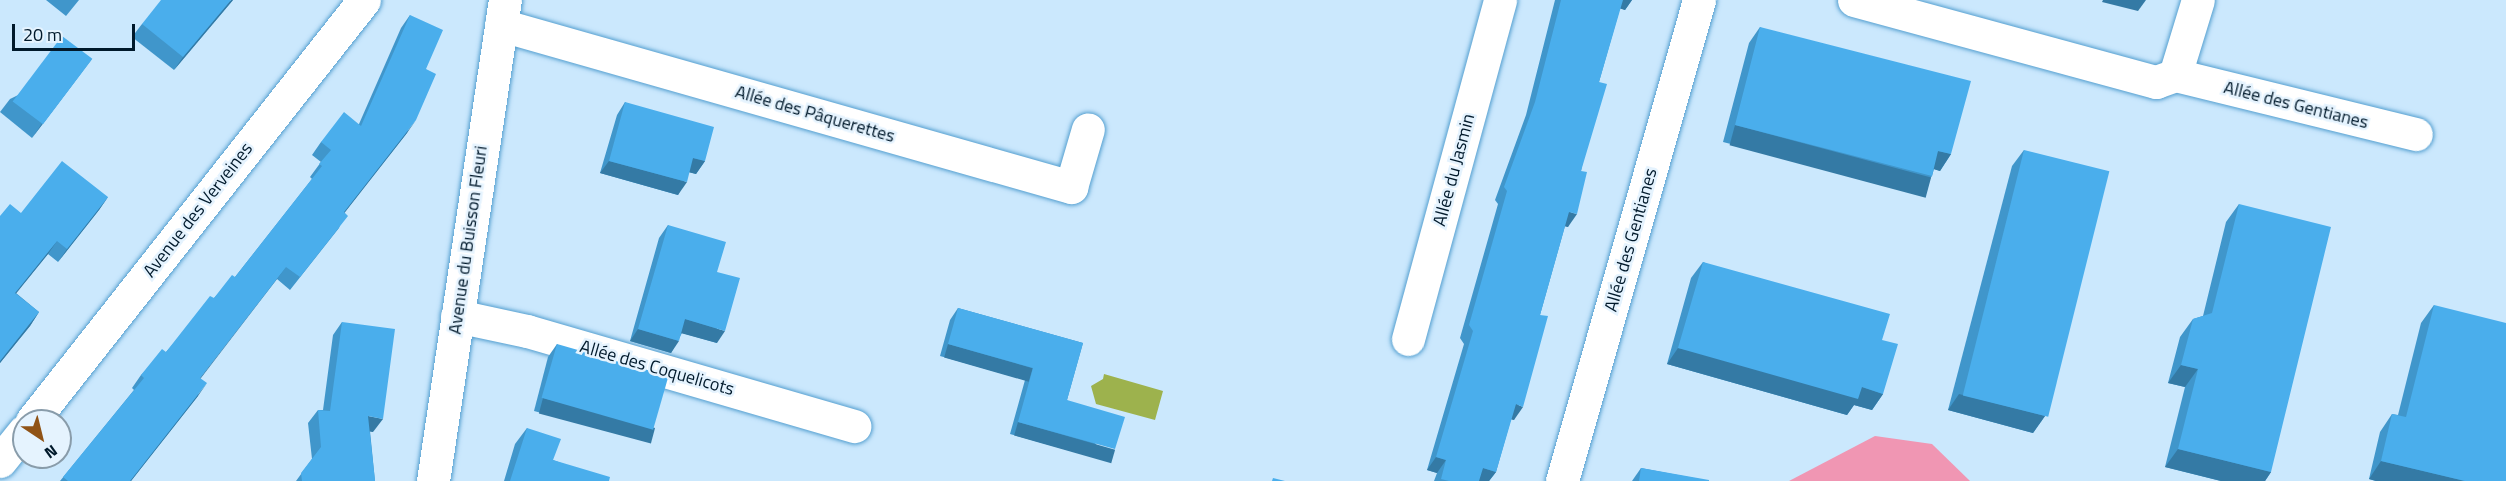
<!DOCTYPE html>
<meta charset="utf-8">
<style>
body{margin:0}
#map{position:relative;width:2506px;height:481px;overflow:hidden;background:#cbe8fd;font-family:"Titillium Web",sans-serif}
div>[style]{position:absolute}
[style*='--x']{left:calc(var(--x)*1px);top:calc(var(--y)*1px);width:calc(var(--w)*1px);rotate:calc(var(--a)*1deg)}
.green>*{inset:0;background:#f096b3}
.water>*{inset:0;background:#9db24d}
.roads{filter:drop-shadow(0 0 2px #549fd0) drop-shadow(0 0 2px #549fd0)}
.minor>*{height:33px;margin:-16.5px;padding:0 16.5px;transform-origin:16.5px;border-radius:16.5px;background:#fff}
.wall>*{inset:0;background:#4096cb}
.shaded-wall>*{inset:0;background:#347aa5;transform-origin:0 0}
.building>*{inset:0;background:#4aaeec;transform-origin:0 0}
span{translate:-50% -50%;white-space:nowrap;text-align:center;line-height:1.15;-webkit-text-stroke:5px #e5f3fe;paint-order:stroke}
.street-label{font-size:18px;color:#00192b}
.north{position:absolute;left:12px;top:409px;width:60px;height:60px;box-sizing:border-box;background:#e5f3fe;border:2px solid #899caa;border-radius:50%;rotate:145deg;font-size:16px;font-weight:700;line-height:24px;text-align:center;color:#00192b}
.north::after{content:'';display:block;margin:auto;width:21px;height:27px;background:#905316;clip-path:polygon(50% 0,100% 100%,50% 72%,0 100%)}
.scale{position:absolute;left:12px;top:24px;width:123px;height:27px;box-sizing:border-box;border:3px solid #00192b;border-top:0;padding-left:8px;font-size:18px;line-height:21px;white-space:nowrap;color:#00192b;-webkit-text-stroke:4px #e5f3fe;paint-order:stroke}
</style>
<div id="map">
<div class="green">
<i style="clip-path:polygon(1875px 436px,1932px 444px,1970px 481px,1789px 481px)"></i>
</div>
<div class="water">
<i style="clip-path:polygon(1104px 374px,1163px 391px,1155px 420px,1096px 404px,1091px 386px,1103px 379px)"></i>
</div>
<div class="roads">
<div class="minor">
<i style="--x:1854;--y:0;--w:313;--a:15.2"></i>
<i style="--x:2156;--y:82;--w:20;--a:-20"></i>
<i style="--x:2175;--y:75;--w:78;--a:-73"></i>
<i style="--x:501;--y:25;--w:593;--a:15.87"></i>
<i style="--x:1071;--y:187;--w:60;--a:-73.7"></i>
<i style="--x:2175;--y:75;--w:248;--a:13.8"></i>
<i style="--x:457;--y:316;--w:72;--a:12.1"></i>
<i style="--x:527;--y:331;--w:341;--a:16.2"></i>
<i style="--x:1408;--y:339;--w:351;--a:-74.8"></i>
<i style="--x:32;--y:421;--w:536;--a:-51.74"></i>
<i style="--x:0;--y:461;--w:38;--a:-51"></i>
<i style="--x:433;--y:481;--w:486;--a:-81.5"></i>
<i style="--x:1562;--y:481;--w:500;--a:-74.1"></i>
</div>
</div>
<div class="wall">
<i style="clip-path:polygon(46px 0,79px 0,66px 16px)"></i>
<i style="clip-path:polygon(233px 0,174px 70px,132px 37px,142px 24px)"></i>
<i style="clip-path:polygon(1555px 0,1632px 0,1625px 10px,1620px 8px,1599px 82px,1581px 171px,1568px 227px,1565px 226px,1540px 315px,1514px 420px,1511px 419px,1496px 472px,1489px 481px,1434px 481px,1437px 473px,1427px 470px,1464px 344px,1460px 338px,1498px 204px,1495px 200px,1526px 115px)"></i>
<i style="clip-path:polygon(410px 15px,426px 69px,407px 133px,344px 213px,339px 228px,290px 290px,277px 279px,200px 378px,198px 396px,131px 481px,60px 481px,134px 390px,132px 388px,141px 375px,166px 352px,214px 298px,235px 277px,312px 179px,310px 177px,321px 162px,312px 155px,321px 142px,359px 124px,401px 28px)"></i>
<i style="clip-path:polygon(1760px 27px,1951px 154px,1940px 171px,1934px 169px,1932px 176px,1921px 193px,1723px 142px,1749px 43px)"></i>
<i style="clip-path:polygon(92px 59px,32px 138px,0 112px,10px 99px)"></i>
<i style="clip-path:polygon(625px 102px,705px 161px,696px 174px,689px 172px,678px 195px,600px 173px,617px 115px)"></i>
<i style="clip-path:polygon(2024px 150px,2045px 416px,2033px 433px,1948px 410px,2012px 166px)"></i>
<i style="clip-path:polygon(108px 197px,99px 210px,58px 262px,48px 254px,16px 293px,39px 312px,30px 326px,0 363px,0 216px,21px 213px)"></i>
<i style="clip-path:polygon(2239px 204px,2271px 472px,2265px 481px,2221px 481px,2165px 467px,2185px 387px,2168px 383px,2180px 337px,2193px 319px,2203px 316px,2226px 222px)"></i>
<i style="clip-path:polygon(668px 225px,717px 272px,717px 343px,682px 333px,671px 353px,630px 341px,659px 238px)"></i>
<i style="clip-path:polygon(1703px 262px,1882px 340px,1883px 394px,1872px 410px,1854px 405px,1847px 415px,1667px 364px,1691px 278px)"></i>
<i style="clip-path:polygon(2434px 305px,2506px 481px,2376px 481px,2369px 479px,2380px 432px,2392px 414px,2398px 415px,2421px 323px)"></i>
<i style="clip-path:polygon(958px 308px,1083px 343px,1067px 400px,1107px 461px,1010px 434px,1025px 380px,940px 356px,950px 320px)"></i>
<i style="clip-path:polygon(342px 322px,373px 432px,370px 431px,375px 481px,296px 481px,312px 459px,308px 423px,318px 410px,323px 410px,333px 335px)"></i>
<i style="clip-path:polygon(557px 344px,646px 441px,534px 411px,548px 357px)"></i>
<i style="clip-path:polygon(527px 428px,553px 460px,609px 481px,504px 481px,515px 444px)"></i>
<i style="clip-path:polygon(1641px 468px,1709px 481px,1632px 481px)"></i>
</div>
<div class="shaded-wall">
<i style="clip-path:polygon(231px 0,233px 0,174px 70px,183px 57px)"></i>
<i style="clip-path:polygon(1620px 0,1632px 0,1625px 10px,1615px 7px)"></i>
<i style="clip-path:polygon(2103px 0,2146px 0,2138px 11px,2102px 2px)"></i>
<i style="clip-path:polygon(92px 59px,82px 72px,32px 138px,41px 125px)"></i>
<i style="clip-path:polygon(416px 120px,407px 133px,335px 225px,344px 212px)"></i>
<i style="left:1735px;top:125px;width:203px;height:21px;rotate:15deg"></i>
<i style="clip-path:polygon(1938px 151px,1951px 154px,1940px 171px,1927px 167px)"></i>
<i style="clip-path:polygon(693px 158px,705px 161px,696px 174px,684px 171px)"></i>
<i style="clip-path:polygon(609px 161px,687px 182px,678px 195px,600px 173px)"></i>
<i style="clip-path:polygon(108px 197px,99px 210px,58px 262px,67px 249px)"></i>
<i style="clip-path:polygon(1569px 212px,1577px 214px,1568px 227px,1559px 225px)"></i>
<i style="clip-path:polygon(57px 241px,48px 254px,6px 306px,15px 293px)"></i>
<i style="clip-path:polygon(286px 267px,277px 279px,191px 391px,200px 378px)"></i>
<i style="clip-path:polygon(39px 312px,30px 326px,0 363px,0 361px)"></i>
<i style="clip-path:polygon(685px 319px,725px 331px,717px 343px,677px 332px)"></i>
<i style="clip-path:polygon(638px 329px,679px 341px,671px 353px,630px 341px)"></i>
<i style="left:948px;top:344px;width:88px;height:14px;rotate:16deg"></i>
<i style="clip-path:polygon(1678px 348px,1862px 387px,1883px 394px,1872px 410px,1854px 405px,1847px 415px,1667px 364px)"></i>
<i style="clip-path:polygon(2181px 365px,2198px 369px,2185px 387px,2168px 383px)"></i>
<i style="clip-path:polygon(207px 383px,198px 396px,131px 481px,130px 481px)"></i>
<i style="clip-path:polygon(1959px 394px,2045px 416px,2033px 433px,1948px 410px)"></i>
<i style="left:543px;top:398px;width:116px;height:16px;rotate:15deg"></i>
<i style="clip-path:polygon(1516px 404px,1523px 407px,1514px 420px,1506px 418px)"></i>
<i style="clip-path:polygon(368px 416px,383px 419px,373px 432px,359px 430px)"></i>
<i style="left:1018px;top:422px;width:101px;height:14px;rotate:16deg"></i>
<i style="clip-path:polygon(2178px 449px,2271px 472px,2265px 481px,2221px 481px,2165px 467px)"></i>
<i style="clip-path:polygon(1436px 457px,1446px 460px,1437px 473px,1427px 470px)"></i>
<i style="clip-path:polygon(2381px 461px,2465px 481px,2376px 481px,2369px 479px)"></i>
<i style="clip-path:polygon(1483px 468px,1496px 472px,1489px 481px,1474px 481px)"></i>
</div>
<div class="building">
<i style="clip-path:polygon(161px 0,231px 0,183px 57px,142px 24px)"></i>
<i style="clip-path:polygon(1561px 0,1623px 0,1599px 82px,1607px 84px,1581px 171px,1587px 172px,1577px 214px,1569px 212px,1540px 315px,1548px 316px,1523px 407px,1516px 404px,1496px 472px,1483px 468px,1479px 481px,1449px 481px,1441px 479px,1446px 460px,1436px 457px,1473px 331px,1469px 325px,1507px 191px,1504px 187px,1535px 102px)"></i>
<i style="clip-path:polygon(410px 15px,443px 30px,426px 69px,436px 74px,416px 120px,344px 212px,348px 216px,300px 277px,286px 267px,200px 378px,207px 383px,130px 481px,68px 481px,63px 477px,144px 378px,141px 375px,162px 349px,166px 352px,210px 296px,214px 298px,232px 275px,235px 277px,322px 166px,319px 164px,331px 150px,321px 142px,344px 112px,361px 126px)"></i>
<i style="clip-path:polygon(1760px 27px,1971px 81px,1951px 154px,1938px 151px,1932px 176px,1735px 125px)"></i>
<i style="left:62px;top:36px;width:38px;height:82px;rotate:37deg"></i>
<i style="clip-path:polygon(625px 102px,714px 127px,705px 161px,693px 158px,687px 182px,609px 161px)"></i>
<i style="left:2024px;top:150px;width:88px;height:253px;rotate:14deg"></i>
<i style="clip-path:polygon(62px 161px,108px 197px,67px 249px,57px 241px,15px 293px,39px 312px,0 361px,0 216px,10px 204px,21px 213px)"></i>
<i style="clip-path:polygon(2239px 204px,2331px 227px,2271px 472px,2178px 449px,2198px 369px,2181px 365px,2193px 319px,2212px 313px)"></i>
<i style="clip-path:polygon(668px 225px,726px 242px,717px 272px,740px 278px,725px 331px,685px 319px,679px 341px,638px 329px)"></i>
<i style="clip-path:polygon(1703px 262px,1890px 314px,1882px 340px,1898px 344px,1883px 394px,1862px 387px,1858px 399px,1678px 348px)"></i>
<i style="clip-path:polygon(2434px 305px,2506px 323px,2506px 481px,2465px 481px,2381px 461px,2392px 414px,2406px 417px)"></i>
<i style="clip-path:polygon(958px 308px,1083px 343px,1067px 400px,1125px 417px,1115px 449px,1018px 422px,1033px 368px,948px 344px)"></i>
<i style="clip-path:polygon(342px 322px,395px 329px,383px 419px,368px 416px,375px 481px,302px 481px,301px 473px,321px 447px,318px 410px,330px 411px)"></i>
<i style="left:557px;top:344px;width:116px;height:56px;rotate:16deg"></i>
<i style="clip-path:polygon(527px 428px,561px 439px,553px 460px,610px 477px,609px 481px,510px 481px)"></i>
<i style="clip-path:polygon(1641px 468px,1709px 480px,1709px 481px,1639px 481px)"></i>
<i style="clip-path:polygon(1273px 478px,1285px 481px,1272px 481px)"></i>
</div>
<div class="street-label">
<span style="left:2296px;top:105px;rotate:14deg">Allée des Gentianes</span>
<span style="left:815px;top:114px;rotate:16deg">Allée des Pâquerettes</span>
<span style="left:1454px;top:170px;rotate:-75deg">Allée du Jasmin</span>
<span style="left:198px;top:210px;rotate:-52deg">Avenue des Verveines</span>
<span style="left:468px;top:240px;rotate:-82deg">Avenue du Buisson Fleuri</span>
<span style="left:1631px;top:240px;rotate:-74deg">Allée des Gentianes</span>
<span style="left:657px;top:368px;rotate:16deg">Allée des Coquelicots</span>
</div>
<div class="north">N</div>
<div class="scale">20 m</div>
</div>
